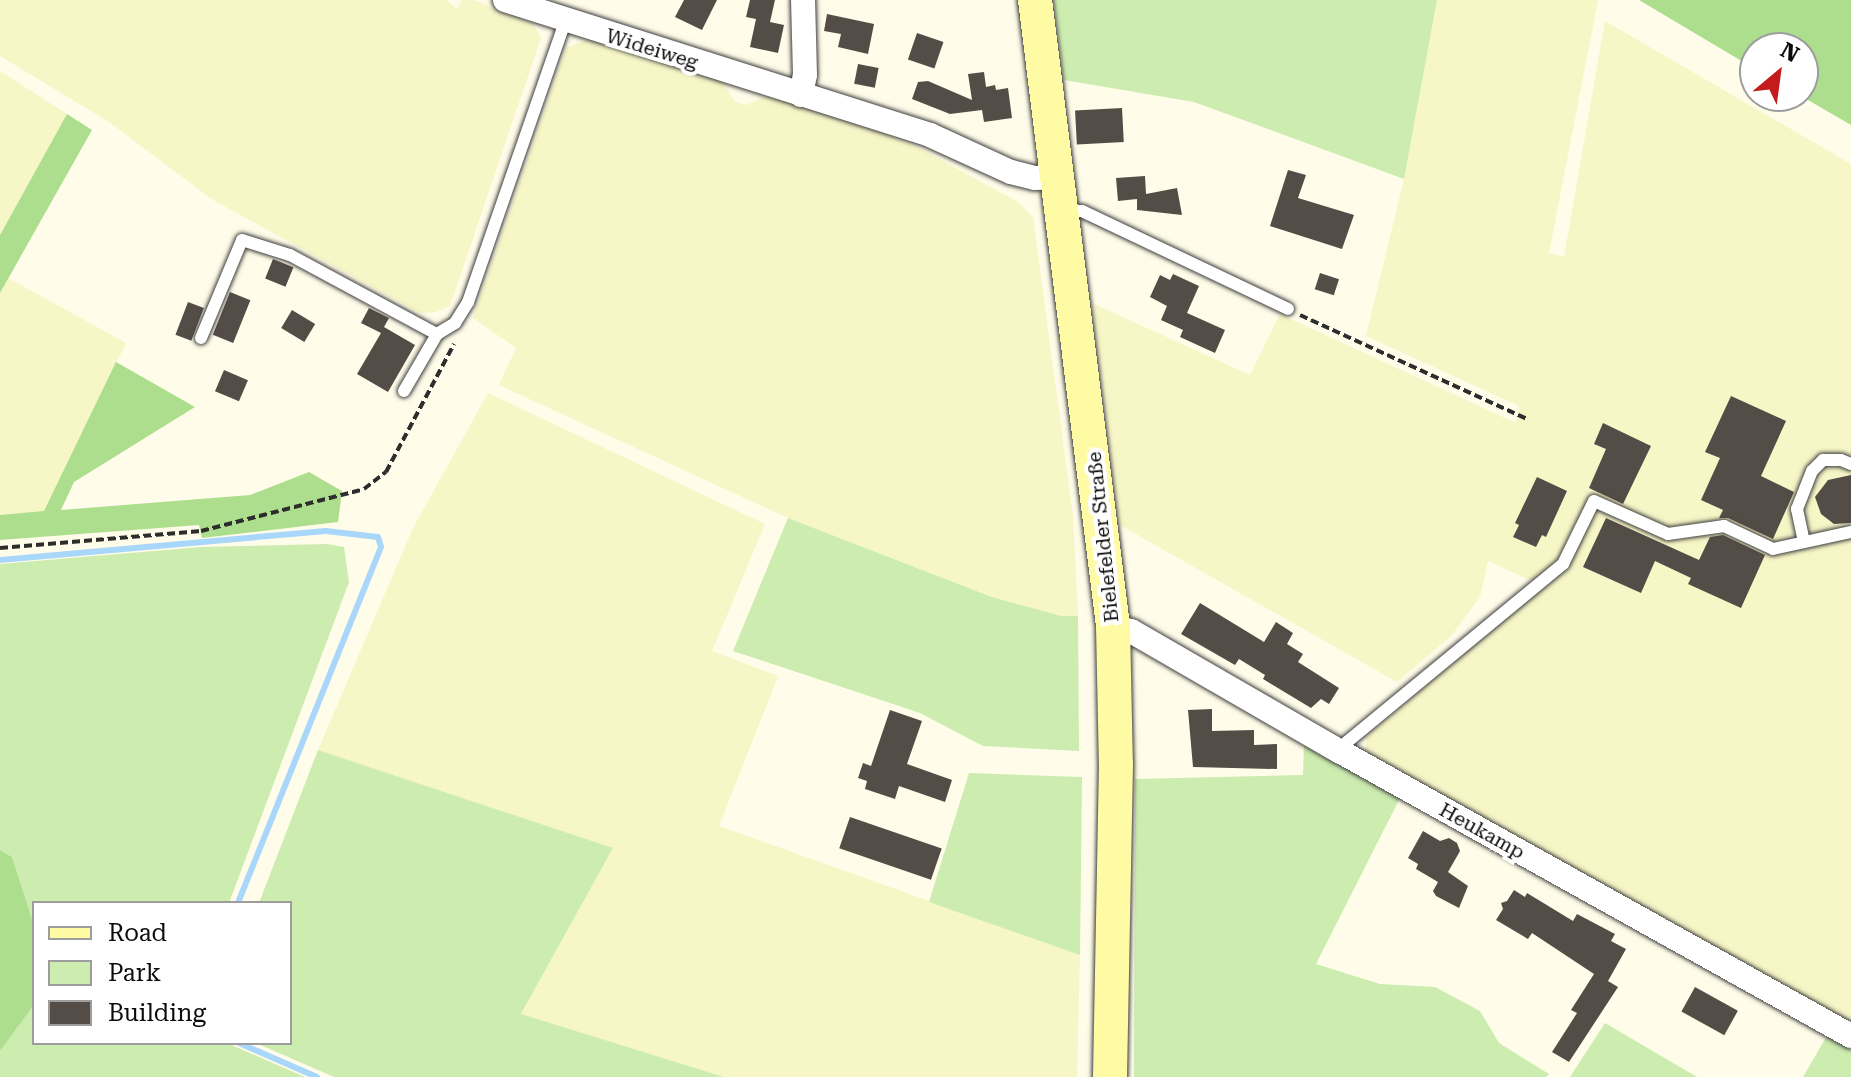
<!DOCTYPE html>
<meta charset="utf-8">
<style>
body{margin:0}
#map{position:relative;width:1851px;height:1077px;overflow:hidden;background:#fffce9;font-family:"Roboto Serif",serif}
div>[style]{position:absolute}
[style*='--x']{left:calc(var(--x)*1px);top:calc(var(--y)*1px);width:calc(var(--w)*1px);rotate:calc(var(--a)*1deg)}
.farmland>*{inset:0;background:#f7f6c7}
.green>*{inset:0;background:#ccecb0}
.forest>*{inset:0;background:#adde8e}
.stream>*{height:6px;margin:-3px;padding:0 3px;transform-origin:3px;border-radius:3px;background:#a9d7fb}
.building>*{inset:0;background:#544d47;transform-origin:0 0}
.path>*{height:4px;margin-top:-2px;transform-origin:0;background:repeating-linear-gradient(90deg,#2d2d2d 0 8px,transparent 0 12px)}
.roads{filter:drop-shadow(0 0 2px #3e3e3e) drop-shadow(0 0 2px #3e3e3e)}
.lane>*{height:12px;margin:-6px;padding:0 6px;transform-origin:6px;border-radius:6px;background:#fff}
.street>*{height:24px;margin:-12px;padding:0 12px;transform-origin:12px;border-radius:12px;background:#fff}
.secondary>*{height:34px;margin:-17px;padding:0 17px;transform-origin:17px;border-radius:17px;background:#fffaa4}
span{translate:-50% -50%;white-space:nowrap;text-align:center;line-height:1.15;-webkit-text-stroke:8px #fff;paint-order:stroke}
.street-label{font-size:20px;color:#0b0b0b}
.legend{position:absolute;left:32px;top:901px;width:260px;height:144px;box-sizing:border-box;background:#fff;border:2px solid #9d9d9d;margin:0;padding:10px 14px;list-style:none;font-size:24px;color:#0b0b0b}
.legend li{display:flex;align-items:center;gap:16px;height:40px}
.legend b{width:40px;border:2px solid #9d9d9d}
.north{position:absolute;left:1739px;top:32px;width:80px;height:80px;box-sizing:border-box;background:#fff;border:2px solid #9d9d9d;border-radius:50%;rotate:29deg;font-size:22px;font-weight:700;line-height:32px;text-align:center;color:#0b0b0b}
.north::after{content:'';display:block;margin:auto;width:28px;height:36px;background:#c41c1a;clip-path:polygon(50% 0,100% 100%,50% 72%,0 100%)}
</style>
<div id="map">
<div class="farmland">
<i style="clip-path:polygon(0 0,446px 0,457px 9px,462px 0,474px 0,533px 24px,541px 38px,450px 306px,436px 312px,420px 313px,213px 200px,109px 122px,0 56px)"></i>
<i style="clip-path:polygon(1437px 0,1598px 0,1549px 253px,1564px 257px,1605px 21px,1851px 164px,1851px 1024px,1365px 752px,1367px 736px,1543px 586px,1488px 561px,1480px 597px,1452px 635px,1397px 682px,1120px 525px,1092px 303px,1250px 375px,1280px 314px,1516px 423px,1519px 406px,1366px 336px,1404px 179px)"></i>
<i style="clip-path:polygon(588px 39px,722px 82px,735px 102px,747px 105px,766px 96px,865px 126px,919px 148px,1018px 202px,1033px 217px,1073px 515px,1078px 616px,1061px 616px,993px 597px,788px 518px,499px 385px,516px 348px,473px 318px,566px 48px)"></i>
<i style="clip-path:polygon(0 71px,67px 114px,0 235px)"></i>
<i style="clip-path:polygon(8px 278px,126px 343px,44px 512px,0 515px,0 293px)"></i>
<i style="clip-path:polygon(488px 393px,765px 524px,712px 651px,778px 676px,719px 826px,1080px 955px,1077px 1077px,724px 1077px,521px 1015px,613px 848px,318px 750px,413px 528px)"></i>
</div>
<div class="green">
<i style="clip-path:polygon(1054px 0,1437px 0,1404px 179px,1194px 102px,1064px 80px)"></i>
<i style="clip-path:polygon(788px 518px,992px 597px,1061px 616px,1078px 616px,1079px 751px,983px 746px,920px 713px,733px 651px)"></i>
<i style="clip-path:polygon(327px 544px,344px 547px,349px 582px,229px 903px,34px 903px,34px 925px,12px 857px,0 850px,0 564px,201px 547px)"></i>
<i style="clip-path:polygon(1304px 744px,1401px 796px,1316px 964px,1380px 984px,1435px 987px,1480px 1011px,1499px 1043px,1549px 1074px,1546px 1077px,1134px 1077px,1135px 779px,1303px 775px)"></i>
<i style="clip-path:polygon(318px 750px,613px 848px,521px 1014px,724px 1077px,334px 1077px,256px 1043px,290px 1043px,290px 903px,259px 903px)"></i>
<i style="clip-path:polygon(969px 773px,1082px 777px,1080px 955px,929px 902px)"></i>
<i style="clip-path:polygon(34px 1005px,34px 1043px,227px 1043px,305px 1077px,0 1077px,0 1051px)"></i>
<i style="clip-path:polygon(1605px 1023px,1697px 1077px,1570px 1077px)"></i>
<i style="clip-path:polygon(1828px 1034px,1851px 1047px,1851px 1077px,1803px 1077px)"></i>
</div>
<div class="forest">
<i style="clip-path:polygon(1639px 0,1851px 0,1851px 125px,1801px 96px,1803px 48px,1755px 48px,1755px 69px)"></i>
<i style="clip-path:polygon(67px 114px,92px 130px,0 293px,0 235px)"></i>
<i style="clip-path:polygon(116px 362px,195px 407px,74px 482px,61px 510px,250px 495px,309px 472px,342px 491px,338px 522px,202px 538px,199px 525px,0 540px,0 515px,44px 511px)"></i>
<i style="clip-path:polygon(0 850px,12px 857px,34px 925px,34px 1005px,0 1051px)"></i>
</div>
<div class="stream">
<i style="--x:0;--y:560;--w:327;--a:-5.1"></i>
<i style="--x:326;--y:531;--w:52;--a:6.6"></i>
<i style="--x:378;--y:537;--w:10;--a:73"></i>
<i style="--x:381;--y:547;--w:384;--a:111.9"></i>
<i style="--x:239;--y:1043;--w:85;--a:23.6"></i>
</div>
<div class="building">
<i style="clip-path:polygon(684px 0,717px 0,702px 30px,675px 17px)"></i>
<i style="clip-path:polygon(750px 0,775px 0,770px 22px,784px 25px,778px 53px,750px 47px,756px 19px,746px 17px)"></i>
<i style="clip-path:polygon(827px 14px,874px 24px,868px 54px,838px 47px,841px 34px,824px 31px)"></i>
<i style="left:917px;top:33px;width:28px;height:28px;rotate:19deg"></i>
<i style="left:858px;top:64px;width:21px;height:20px;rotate:11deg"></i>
<i style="clip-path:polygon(984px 72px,986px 87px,995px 85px,996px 90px,1008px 88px,1012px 118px,984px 122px,982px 110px,950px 114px,912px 99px,918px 82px,928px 81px,972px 100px,968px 74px)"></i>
<i style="left:1122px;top:108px;width:34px;height:47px;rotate:87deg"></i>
<i style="clip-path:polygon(1288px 170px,1306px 175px,1298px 198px,1354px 215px,1342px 249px,1270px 226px)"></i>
<i style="clip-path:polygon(1145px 176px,1146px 194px,1177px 188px,1182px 215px,1137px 210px,1137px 199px,1118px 201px,1116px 178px)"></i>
<i style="left:273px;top:259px;width:22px;height:21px;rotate:22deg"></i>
<i style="left:1320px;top:273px;width:20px;height:17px;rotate:18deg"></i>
<i style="clip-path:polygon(1173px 274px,1199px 286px,1187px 313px,1225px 330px,1215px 353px,1180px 337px,1183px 330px,1161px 320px,1167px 306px,1150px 297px,1160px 275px,1170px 280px)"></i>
<i style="left:230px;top:292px;width:22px;height:46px;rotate:22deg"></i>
<i style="left:188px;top:302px;width:17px;height:35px;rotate:21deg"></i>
<i style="clip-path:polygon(369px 308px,389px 318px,384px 327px,415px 345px,388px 392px,357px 374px,381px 333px,361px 323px)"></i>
<i style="left:292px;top:310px;width:27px;height:21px;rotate:31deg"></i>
<i style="left:224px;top:370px;width:26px;height:23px;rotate:23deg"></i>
<i style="clip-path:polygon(1731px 396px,1786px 421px,1761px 476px,1794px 492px,1773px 539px,1728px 518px,1719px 518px,1723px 510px,1701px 500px,1720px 458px,1705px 452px)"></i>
<i style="clip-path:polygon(1603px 423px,1651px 446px,1623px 504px,1589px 488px,1606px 449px,1594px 444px)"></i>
<i style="clip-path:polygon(1851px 475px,1851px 523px,1834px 524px,1821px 514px,1815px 497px,1828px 480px)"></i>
<i style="clip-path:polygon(1537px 477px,1567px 491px,1546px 537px,1542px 535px,1536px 547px,1513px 537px,1519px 525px,1515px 523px)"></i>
<i style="clip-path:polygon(1606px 518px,1699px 560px,1710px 537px,1723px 535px,1765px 555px,1741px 608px,1688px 584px,1691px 578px,1655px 561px,1641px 593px,1583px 567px)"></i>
<i style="clip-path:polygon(1200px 603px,1264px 642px,1276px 622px,1293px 633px,1287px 644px,1303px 654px,1298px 662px,1339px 688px,1329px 704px,1321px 699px,1311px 708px,1263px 679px,1265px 675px,1239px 659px,1235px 665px,1181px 634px)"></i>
<i style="clip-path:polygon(1212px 709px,1212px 731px,1254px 730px,1254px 745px,1277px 744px,1277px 769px,1193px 767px,1188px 710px)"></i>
<i style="clip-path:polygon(890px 710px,922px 721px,907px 764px,952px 780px,945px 802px,899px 786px,895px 799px,865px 789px,867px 781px,858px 778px,863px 763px,871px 766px)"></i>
<i style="left:850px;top:817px;width:97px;height:33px;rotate:19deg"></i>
<i style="clip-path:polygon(1423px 831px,1440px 841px,1449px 838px,1457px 843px,1460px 851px,1448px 872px,1468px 886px,1459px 908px,1436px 896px,1433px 891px,1438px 882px,1416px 869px,1418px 864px,1408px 858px)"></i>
<i style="clip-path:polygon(1514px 890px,1525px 897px,1527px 893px,1573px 921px,1577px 914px,1615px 934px,1611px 941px,1626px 949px,1608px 981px,1618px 987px,1569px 1062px,1552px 1052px,1577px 1013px,1571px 1010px,1594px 974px,1532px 933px,1528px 939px,1496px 920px,1503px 909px,1501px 903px,1507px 901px)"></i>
<i style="left:1695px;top:987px;width:49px;height:28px;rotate:29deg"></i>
</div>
<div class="path">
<i style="--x:1300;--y:315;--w:250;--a:24.6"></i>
<i style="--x:0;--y:548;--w:202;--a:-4.8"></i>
<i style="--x:201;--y:531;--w:168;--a:-14.4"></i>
<i style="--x:364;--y:489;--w:28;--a:-38"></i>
<i style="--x:386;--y:472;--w:145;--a:-62"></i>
</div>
<div class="roads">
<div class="lane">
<i style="--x:1065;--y:211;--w:17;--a:0"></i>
<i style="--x:1082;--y:211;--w:228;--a:25.4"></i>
<i style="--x:201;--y:338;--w:106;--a:-67.3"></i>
<i style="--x:242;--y:240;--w:50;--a:17.4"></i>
<i style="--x:290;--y:255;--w:167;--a:28.3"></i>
<i style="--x:404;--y:391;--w:66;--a:-59.9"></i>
<i style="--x:437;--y:334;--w:21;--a:-31"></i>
<i style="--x:455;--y:323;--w:25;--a:-58"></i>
<i style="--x:468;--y:302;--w:296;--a:-70.9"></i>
<i style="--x:1804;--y:542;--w:34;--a:-102"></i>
<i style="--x:1797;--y:509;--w:41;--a:-68.5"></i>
<i style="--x:1812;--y:471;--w:16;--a:-45"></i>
<i style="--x:1823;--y:460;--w:18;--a:0"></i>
<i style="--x:1841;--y:460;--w:11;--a:22"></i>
<i style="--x:1341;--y:752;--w:12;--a:-59"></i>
<i style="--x:1347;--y:742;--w:280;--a:-39.5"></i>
<i style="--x:1563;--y:564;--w:70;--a:-63.8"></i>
<i style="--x:1594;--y:501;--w:81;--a:24"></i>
<i style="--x:1668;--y:534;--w:57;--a:-8.1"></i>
<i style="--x:1724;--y:526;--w:54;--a:25.1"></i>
<i style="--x:1773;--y:549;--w:80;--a:-12.3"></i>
</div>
<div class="street">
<i style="--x:505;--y:0;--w:446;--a:17.6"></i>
<i style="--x:930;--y:135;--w:89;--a:24.6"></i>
<i style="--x:1011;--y:172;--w:25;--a:14"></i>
<i style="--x:1035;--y:178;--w:23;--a:-2"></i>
<i style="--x:801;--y:95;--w:20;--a:-79"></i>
<i style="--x:805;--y:75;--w:75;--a:-91.5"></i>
<i style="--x:1113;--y:626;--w:19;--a:16"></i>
<i style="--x:1131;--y:631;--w:242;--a:30"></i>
<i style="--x:1341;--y:752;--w:584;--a:29.11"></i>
</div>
<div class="secondary">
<i style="--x:1035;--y:0;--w:631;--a:82.9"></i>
<i style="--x:1113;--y:626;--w:138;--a:88.8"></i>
<i style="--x:1116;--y:764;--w:313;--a:91.1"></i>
</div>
</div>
<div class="street-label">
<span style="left:652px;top:49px;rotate:17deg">Wideiweg</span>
<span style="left:1103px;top:537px;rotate:-96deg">Bielefelder Straße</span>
<span style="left:1482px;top:831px;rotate:29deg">Heukamp</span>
</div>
<ul class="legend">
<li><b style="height:10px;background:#fffaa4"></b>Road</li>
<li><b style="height:22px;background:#ccecb0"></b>Park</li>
<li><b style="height:22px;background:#544d47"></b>Building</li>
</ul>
<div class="north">N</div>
</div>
